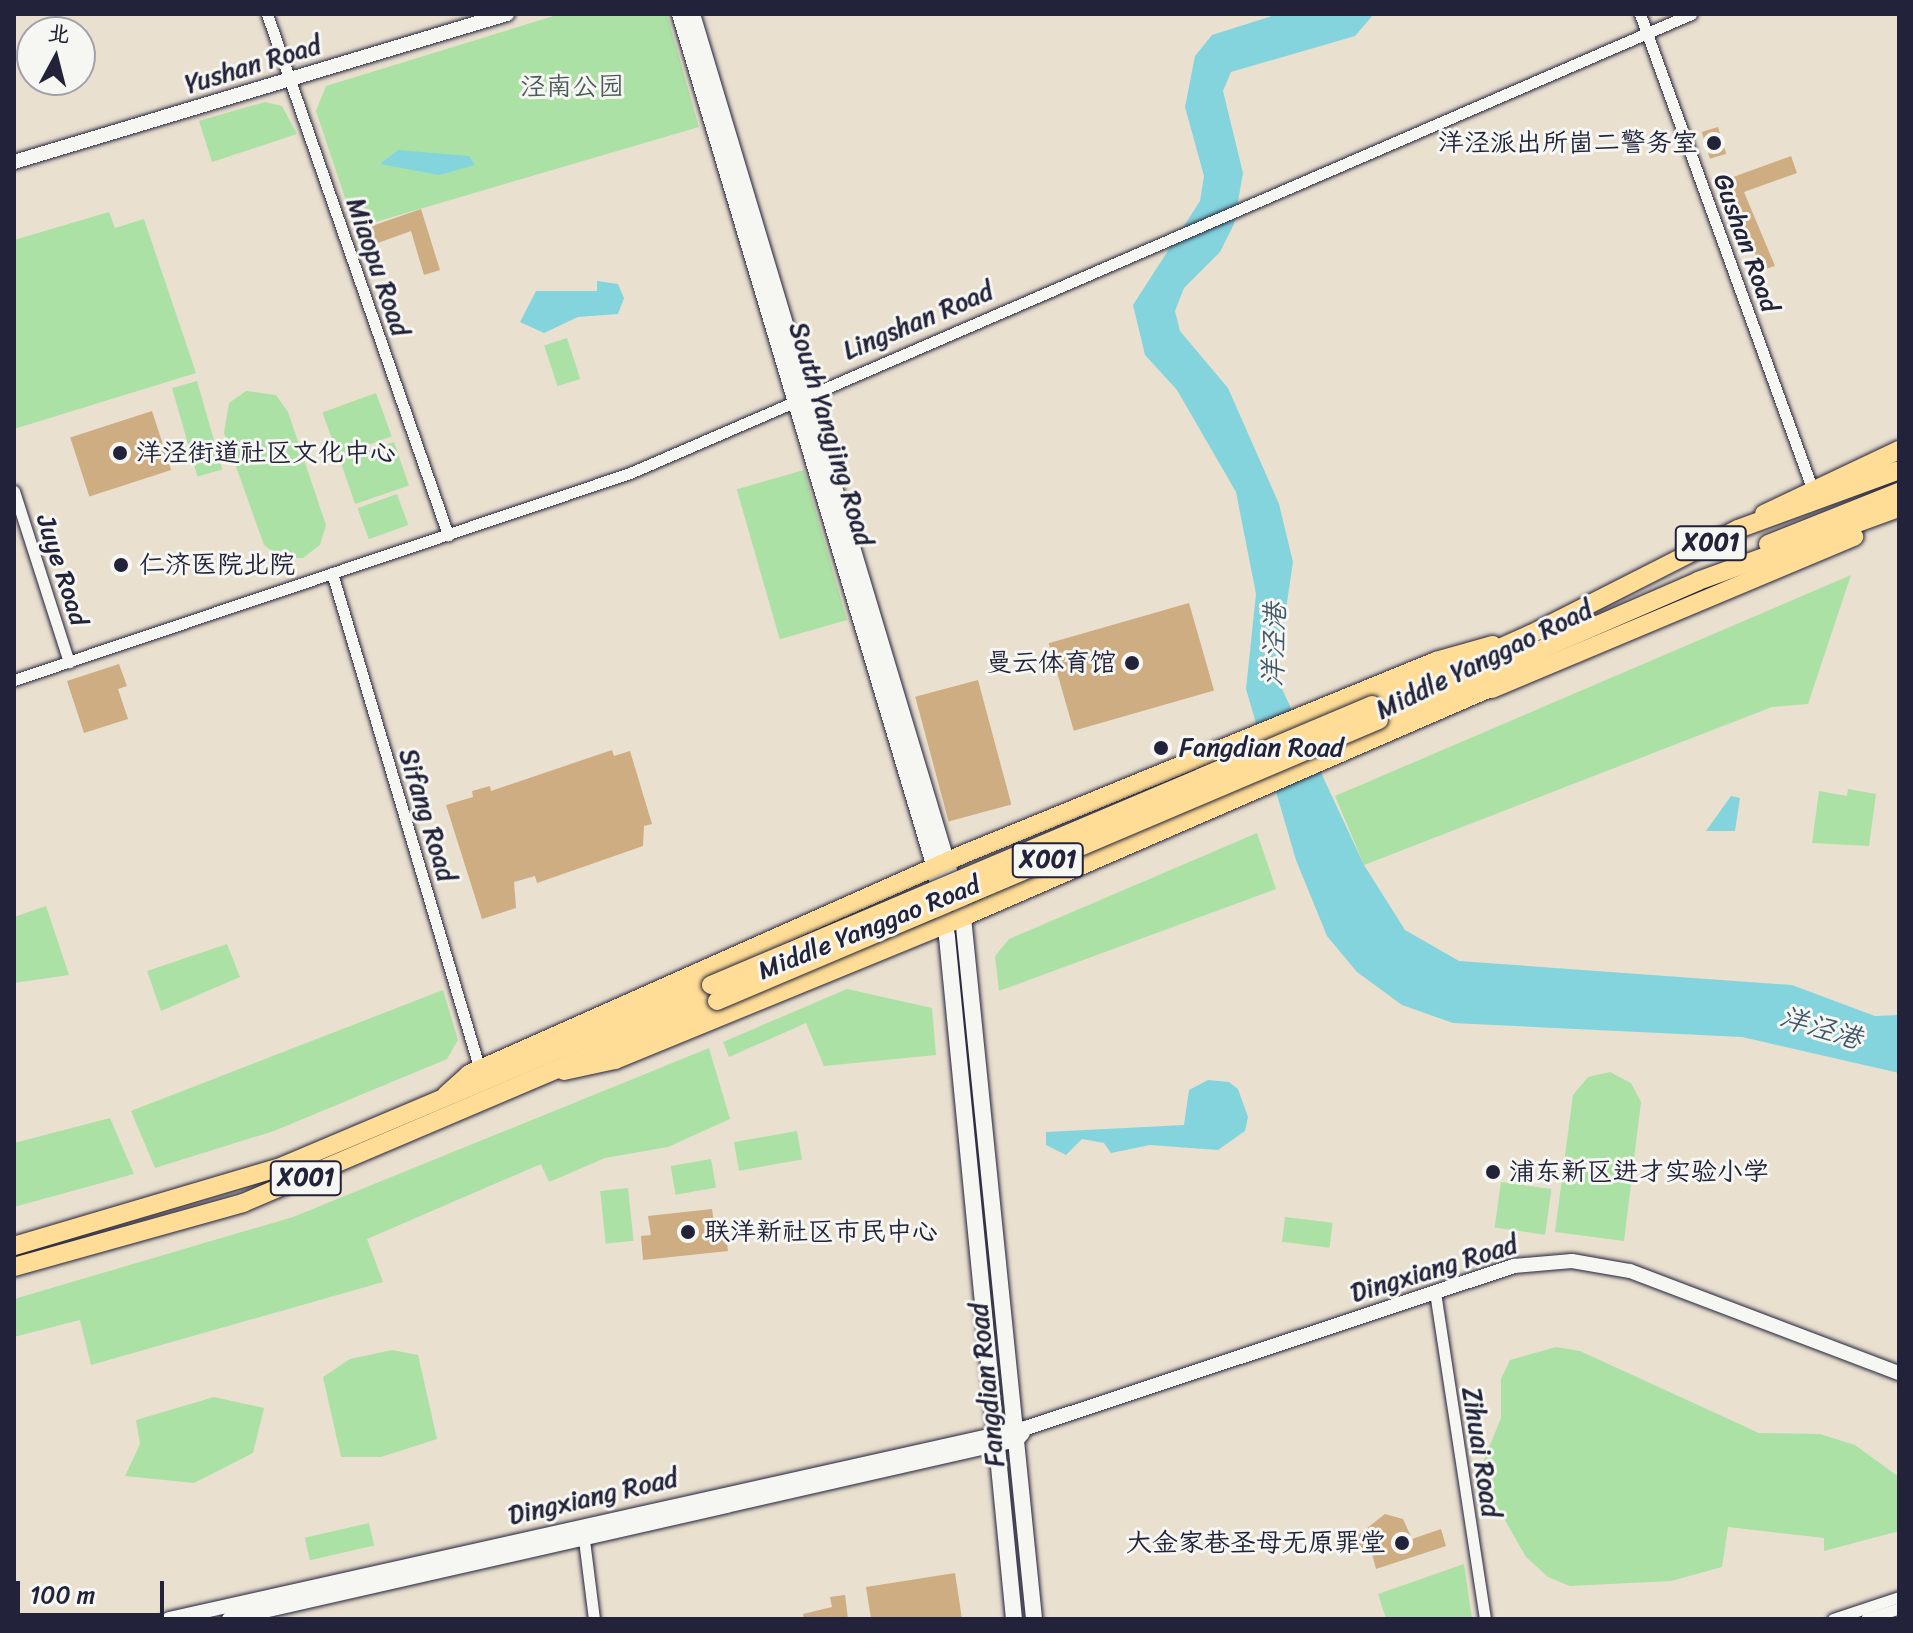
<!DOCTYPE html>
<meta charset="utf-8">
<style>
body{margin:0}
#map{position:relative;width:1913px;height:1633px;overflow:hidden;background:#eae0d0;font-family:Sriracha,"LXGW WenKai TC",sans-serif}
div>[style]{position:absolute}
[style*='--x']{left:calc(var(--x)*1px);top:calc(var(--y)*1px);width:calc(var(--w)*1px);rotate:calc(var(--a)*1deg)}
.green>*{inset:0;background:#abe1a4;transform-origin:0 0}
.water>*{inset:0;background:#84d4de}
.building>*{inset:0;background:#cdad81;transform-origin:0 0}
.roads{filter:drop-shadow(0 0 2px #22223b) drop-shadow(0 0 2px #22223b)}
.minor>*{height:11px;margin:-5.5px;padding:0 5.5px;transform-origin:5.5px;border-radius:5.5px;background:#f6f6f2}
.tertiary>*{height:14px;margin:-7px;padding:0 7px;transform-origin:7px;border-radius:7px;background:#f6f6f2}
.secondary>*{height:16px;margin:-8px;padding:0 8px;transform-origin:8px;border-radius:8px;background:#f6f6f2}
.primary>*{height:18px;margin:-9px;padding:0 9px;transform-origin:9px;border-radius:9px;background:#ffdd96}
.trunk>*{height:18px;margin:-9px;padding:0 9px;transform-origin:9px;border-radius:9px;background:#ffdd96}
.bridges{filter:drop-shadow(0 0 2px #22223b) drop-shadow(0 0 2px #22223b)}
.trunk-bridge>*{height:18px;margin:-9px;padding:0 9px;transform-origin:9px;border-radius:9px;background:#ffdd96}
.dots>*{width:22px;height:22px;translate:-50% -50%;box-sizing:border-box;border:4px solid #f6f6f2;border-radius:50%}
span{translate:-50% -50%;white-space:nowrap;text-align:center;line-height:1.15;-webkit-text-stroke:6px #f6f6f2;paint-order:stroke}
.shield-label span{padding:2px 6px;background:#f6f6f2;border:2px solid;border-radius:6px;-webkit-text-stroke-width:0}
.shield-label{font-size:24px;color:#22223b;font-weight:700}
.street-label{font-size:26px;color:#22223b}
.park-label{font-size:26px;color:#4b5b5a}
.poi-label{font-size:26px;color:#22223b}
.right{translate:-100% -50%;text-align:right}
.left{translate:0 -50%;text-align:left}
.water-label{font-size:28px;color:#3f576c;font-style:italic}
.frame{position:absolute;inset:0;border:16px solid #22223b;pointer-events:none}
.north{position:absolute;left:16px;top:16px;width:80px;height:80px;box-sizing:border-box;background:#f6f6f2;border:2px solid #a1a1a9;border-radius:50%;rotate:7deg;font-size:22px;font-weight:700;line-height:32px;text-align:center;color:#22223b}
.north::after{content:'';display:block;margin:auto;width:28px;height:36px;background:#22223b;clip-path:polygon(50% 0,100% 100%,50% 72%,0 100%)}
.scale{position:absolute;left:16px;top:1581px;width:148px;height:36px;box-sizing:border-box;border:4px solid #22223b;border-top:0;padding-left:10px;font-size:24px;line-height:28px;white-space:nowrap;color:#22223b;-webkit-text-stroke:6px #f6f6f2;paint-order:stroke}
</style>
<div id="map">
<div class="green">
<i style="clip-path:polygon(560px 14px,667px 14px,699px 127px,355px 228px,316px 111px,326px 86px)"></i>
<i style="clip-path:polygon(265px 102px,282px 106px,297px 134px,212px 162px,199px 121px)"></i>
<i style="clip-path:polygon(109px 212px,115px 228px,144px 219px,196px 373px,14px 429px,14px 240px)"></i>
<i style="left:567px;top:338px;width:43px;height:24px;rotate:72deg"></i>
<i style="left:197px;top:381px;width:92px;height:26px;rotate:74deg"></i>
<i style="clip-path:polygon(246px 391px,276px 395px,288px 412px,326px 525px,320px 545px,303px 558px,281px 558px,264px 545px,224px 433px,229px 403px)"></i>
<i style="left:376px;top:393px;width:46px;height:57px;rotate:70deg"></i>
<i style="left:394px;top:442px;width:46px;height:57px;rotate:71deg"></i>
<i style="left:804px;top:470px;width:156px;height:70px;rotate:74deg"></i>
<i style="left:397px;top:494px;width:33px;height:42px;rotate:70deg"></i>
<i style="clip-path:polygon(1851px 575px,1808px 704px,1772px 707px,1364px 865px,1335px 796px)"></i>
<i style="clip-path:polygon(1848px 789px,1876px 794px,1869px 846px,1812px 843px,1819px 791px,1847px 796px)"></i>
<i style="clip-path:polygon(1257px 833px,1276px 889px,999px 991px,995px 956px,1009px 939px)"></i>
<i style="clip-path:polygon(46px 906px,69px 975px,14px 983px,14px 917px)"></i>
<i style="clip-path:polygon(227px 944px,240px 977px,161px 1011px,147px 971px)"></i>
<i style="clip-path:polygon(847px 989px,932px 1008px,936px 1055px,824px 1066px,806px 1023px,729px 1057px,723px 1042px)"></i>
<i style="clip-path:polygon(443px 990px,458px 1040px,447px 1059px,274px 1131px,155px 1168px,131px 1111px)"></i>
<i style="clip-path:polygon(709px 1048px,730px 1119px,668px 1147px,605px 1158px,549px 1182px,541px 1164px,367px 1239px,383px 1282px,91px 1365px,80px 1320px,14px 1337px,14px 1299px,293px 1217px)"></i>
<i style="clip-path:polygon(1610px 1072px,1631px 1083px,1641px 1102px,1624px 1241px,1555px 1232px,1573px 1095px,1588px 1077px)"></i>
<i style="clip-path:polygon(110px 1118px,134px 1174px,14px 1207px,14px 1143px)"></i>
<i style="left:797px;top:1131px;width:29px;height:64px;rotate:80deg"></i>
<i style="left:711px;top:1159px;width:29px;height:41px;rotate:80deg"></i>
<i style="left:1501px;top:1182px;width:51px;height:46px;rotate:8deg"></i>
<i style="left:628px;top:1188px;width:53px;height:28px;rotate:84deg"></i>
<i style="left:1285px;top:1217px;width:48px;height:25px;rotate:7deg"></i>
<i style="clip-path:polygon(1556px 1347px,1580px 1351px,1759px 1433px,1820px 1434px,1855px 1445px,1899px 1477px,1899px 1531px,1824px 1551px,1824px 1538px,1728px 1527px,1722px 1567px,1671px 1581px,1570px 1586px,1548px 1577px,1526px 1557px,1486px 1487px,1481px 1467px,1501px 1418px,1501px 1379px,1510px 1360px)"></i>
<i style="clip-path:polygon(392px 1350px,418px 1355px,437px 1439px,381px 1457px,341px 1457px,323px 1377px,350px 1359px)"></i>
<i style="clip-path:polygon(214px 1397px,264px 1408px,253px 1453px,194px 1483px,125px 1476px,140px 1444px,136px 1420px)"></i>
<i style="left:369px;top:1523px;width:23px;height:66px;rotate:77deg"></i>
<i style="clip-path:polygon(1464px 1564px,1472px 1619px,1386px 1619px,1378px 1594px)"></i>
</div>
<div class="water">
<i style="clip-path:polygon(1278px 14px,1374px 14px,1355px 36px,1231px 72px,1223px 91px,1243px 173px,1234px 224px,1220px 252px,1184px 288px,1175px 311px,1180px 331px,1228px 388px,1279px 504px,1293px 562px,1276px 676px,1364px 865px,1405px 930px,1459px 961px,1792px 985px,1875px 1016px,1899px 1015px,1899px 1073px,1742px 1037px,1453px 1023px,1402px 1005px,1357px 972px,1327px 936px,1296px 860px,1246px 689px,1256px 594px,1236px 492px,1177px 390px,1145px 355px,1133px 305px,1200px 201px,1204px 176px,1185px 107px,1195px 56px,1212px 35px)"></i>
<i style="clip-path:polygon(398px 150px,469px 156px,475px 165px,439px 175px,380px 164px)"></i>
<i style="clip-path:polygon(597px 281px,618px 284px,624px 298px,618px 314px,578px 317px,544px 333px,520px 322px,536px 291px,597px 291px)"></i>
<i style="clip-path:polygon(1731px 796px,1740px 798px,1735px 831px,1706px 831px)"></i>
<i style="clip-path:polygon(1208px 1080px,1229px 1082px,1238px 1089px,1248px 1117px,1245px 1131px,1218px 1150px,1150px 1145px,1111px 1153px,1104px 1143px,1082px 1139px,1066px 1155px,1046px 1145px,1046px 1132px,1184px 1125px,1189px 1090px)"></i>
</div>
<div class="building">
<i style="left:1718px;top:127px;width:28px;height:17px;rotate:73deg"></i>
<i style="clip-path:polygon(1791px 156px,1797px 173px,1744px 192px,1775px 266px,1762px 270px,1725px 180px)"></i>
<i style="clip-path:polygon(421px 209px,440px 270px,424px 275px,411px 231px,375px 244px,369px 227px)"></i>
<i style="left:152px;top:411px;width:62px;height:86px;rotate:72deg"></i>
<i style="left:1189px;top:603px;width:91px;height:146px;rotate:74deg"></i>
<i style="clip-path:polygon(119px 664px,127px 686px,118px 689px,128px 719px,84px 733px,67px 681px)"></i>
<i style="left:978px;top:680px;width:129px;height:65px;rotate:75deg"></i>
<i style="clip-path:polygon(612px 750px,614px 756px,630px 751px,652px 824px,644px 826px,643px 846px,537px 883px,535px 876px,514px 882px,516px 908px,482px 919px,446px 805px,473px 797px,472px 791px,490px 786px,491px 791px)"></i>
<i style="clip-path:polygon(712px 1209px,715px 1230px,725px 1229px,728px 1251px,643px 1260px,641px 1236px,651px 1235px,648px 1216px)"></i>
<i style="clip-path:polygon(1385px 1514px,1403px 1519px,1412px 1539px,1441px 1529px,1446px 1546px,1376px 1569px,1371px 1550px,1361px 1554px,1357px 1536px)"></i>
<i style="clip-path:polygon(955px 1573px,962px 1619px,871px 1619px,866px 1587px)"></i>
<i style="clip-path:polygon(845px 1595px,848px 1619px,804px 1619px,803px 1614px,832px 1607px,830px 1597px)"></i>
</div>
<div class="roads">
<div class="minor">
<i style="--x:267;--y:14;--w:552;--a:70.84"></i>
<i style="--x:1640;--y:14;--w:504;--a:70.06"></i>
<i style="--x:14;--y:491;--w:180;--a:72.2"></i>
<i style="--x:332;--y:573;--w:519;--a:73.42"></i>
<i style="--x:14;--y:680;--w:650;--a:-18.57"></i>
<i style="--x:630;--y:473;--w:1156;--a:-23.39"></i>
<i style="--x:1435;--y:1292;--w:331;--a:81.3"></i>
<i style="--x:583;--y:1532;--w:88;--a:82.8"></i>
<i style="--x:1833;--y:1619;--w:70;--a:-18.4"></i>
<i style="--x:1866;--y:1619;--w:35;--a:-18"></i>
</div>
<div class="tertiary">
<i style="--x:14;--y:162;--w:515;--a:-16.71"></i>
<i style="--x:169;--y:1619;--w:881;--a:-12.59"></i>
<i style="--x:1029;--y:1427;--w:511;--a:-18.36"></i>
<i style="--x:1514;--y:1266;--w:58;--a:-4.9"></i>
<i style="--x:1572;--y:1261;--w:59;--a:9.8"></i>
<i style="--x:1630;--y:1271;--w:288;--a:20.8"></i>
<i style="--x:229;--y:1619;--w:808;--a:-12.8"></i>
<i style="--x:1017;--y:1440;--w:9;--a:-49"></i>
</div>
<div class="secondary">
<i style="--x:680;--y:14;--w:891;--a:73.37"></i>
<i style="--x:935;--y:868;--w:70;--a:80.1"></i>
<i style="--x:947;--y:937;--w:685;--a:84.39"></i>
<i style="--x:692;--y:14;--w:943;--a:73.29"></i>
<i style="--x:963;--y:917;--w:706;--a:84.22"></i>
</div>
<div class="primary">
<i style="--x:1764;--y:514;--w:149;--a:-25.4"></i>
<i style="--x:564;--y:1071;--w:52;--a:-12.2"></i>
<i style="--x:615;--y:1060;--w:376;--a:-22.3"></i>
<i style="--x:963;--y:917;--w:590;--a:-23.48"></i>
<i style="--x:446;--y:1095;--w:31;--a:-42"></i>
<i style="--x:469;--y:1074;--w:542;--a:-23.96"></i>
<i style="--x:964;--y:854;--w:510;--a:-22.24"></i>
<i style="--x:1436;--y:661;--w:59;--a:-15.7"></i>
</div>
<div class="trunk">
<i style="--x:1768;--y:544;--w:141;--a:-21.7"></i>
<i style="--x:1492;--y:689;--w:393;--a:-22.8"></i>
<i style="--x:1372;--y:705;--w:174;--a:-24.1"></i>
<i style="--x:1531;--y:634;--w:232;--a:-26.9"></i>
<i style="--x:1738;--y:529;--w:171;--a:-20.1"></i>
<i style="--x:1379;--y:720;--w:348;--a:-23.5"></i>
<i style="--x:1698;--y:581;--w:214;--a:-20"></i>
<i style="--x:14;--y:1246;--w:275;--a:-16.5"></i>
<i style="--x:278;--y:1168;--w:470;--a:-22.9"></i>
<i style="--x:14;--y:1267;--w:238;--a:-15.6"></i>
<i style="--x:243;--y:1203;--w:515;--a:-23.08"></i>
</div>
</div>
<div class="bridges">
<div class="trunk-bridge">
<i style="--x:711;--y:985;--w:718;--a:-22.96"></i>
<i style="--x:717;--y:1001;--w:719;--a:-23"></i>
</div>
</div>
<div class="dots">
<i style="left:1714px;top:143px;background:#22223b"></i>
<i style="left:120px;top:453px;background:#22223b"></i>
<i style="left:121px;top:565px;background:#22223b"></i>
<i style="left:1132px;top:663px;background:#22223b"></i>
<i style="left:1161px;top:748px;background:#22223b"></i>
<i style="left:1493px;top:1172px;background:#22223b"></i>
<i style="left:688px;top:1232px;background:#22223b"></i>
<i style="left:1402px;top:1543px;background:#22223b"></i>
</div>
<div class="shield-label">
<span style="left:1711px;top:543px">X001</span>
<span style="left:1048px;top:860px">X001</span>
<span style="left:306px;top:1178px">X001</span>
</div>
<div class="street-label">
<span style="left:253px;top:65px;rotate:-17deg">Yushan Road</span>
<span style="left:1746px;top:243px;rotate:70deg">Gushan Road</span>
<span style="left:378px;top:267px;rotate:71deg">Miaopu Road</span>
<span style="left:918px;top:321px;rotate:-23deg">Lingshan Road</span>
<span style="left:831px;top:434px;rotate:73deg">South Yangjing Road</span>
<span style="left:62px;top:570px;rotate:72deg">Juye Road</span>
<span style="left:1484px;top:660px;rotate:-26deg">Middle Yanggao Road</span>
<span style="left:427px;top:815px;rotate:73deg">Sifang Road</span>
<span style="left:869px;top:928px;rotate:-22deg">Middle Yanggao Road</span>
<span style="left:1434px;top:1269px;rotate:-17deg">Dingxiang Road</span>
<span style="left:987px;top:1385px;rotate:-96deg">Fangdian Road</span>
<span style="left:1481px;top:1452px;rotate:81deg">Zihuai Road</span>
<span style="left:593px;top:1497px;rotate:-13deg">Dingxiang Road</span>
</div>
<div class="park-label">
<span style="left:572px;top:87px">泾南公园</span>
</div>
<div class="poi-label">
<span class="right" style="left:1698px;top:143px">洋泾派出所崮二警务室</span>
<span class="left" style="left:136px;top:453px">洋泾街道社区文化中心</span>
<span class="left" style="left:139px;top:565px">仁济医院北院</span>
<span class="right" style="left:1116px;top:663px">曼云体育馆</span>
<span class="left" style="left:1179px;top:748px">Fangdian Road</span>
<span class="left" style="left:1509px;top:1172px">浦东新区进才实验小学</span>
<span class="left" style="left:704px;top:1232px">联洋新社区市民中心</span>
<span class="right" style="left:1386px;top:1543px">大金家巷圣母无原罪堂</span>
</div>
<div class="water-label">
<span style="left:1274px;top:645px;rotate:-88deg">洋泾港</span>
<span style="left:1821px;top:1028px;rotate:17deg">洋泾港</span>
</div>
<div class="frame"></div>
<div class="north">北</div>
<div class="scale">100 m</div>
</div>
